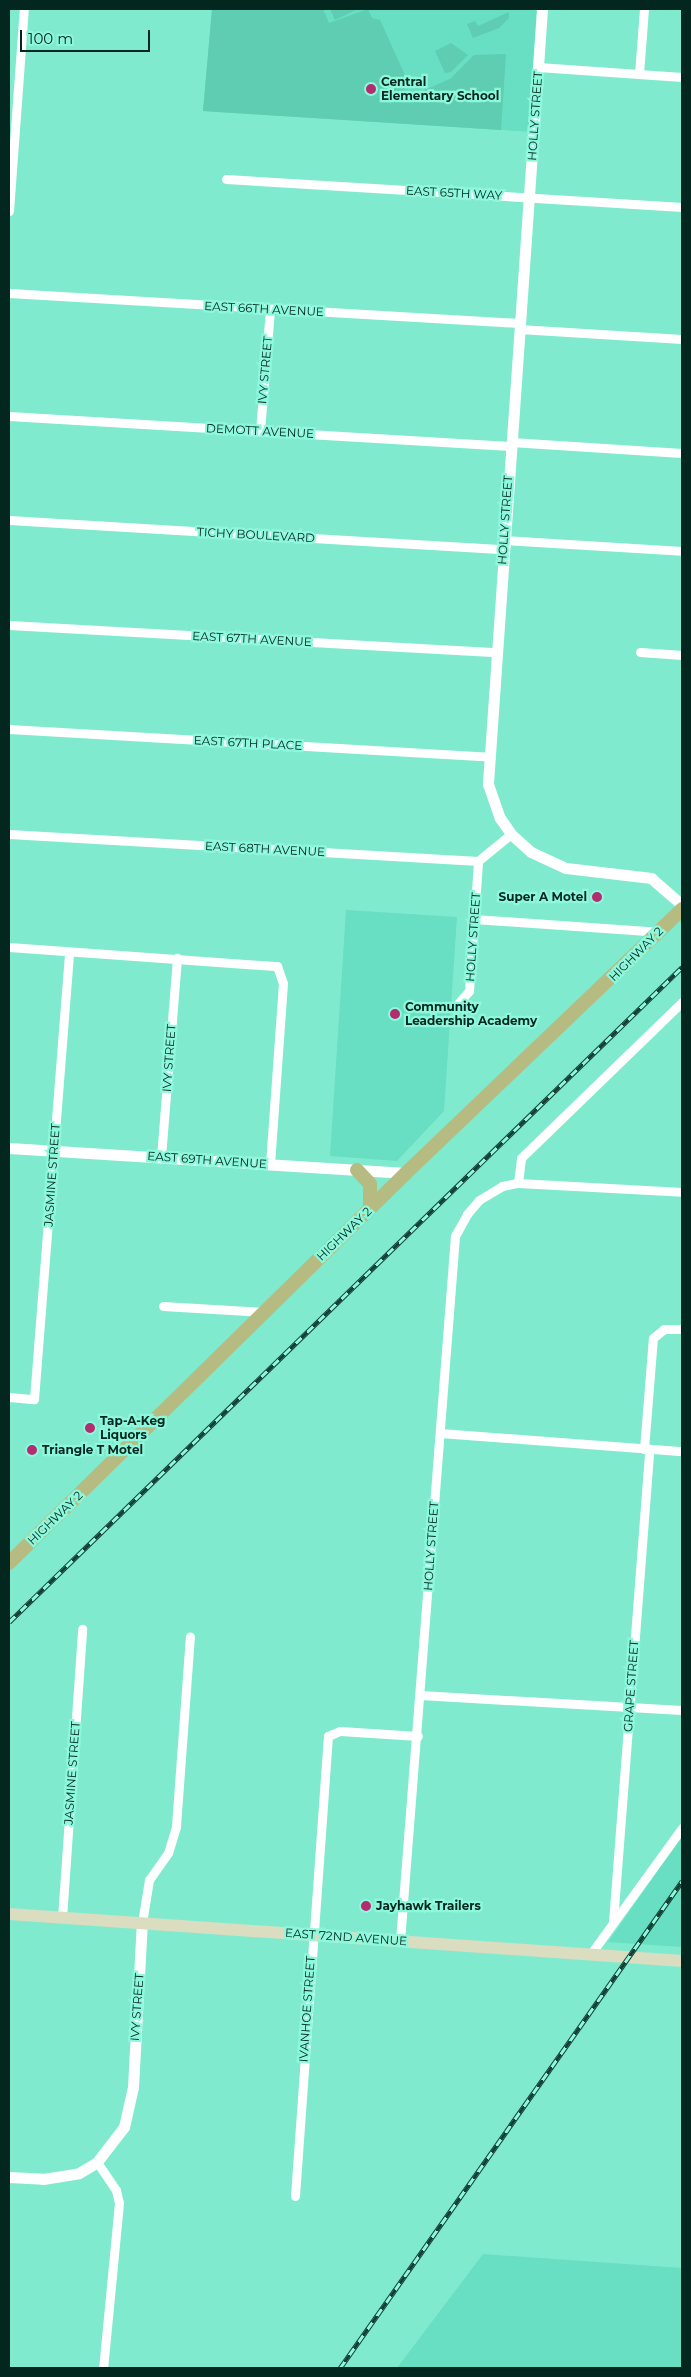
<!DOCTYPE html>
<style>
body{margin:0}
#map{position:relative;width:691px;height:2377px;overflow:hidden;background:#80eacf;font-family:Montserrat,sans-serif}
div>[style]{position:absolute}
[style*='--x']{left:calc(var(--x)*1px);top:calc(var(--y)*1px);width:calc(var(--w)*1px);rotate:calc(var(--a)*1deg)}
.built>*{inset:0;background:#68dec2}
.green>*{inset:0;background:#5ecdb1}
.minor>*{height:9px;margin:-4.5px;padding:0 4.5px;transform-origin:4.5px;border-radius:4.5px;background:#fff}
.tertiary>*{height:11px;margin:-5.5px;padding:0 5.5px;transform-origin:5.5px;border-radius:5.5px;background:#fff}
.secondary>*{height:12px;margin:-6px;padding:0 6px;transform-origin:6px;border-radius:6px;background:#daddc0}
.primary>*{height:14px;margin:-7px;padding:0 7px;transform-origin:7px;border-radius:7px;background:#b6bb82}
.rail>*{height:4.5px;margin-top:-2.25px;transform-origin:0;background:repeating-linear-gradient(90deg,#8df8dc 0 8px,#133f35 0 16px);box-sizing:border-box;border-block:1px solid #133f35}
.dots>*{width:14px;height:14px;translate:-50% -50%;box-sizing:border-box;border:2px solid #8df8dc;border-radius:50%}
span{translate:-50% -50%;white-space:nowrap;text-align:center;line-height:1.15;-webkit-text-stroke:4.5px #8df8dc;paint-order:stroke}
.poi-label{font-size:12px;color:#03271f;font-weight:700}
.left{translate:0 -50%;text-align:left}
.right{translate:-100% -50%;text-align:right}
.street-label{font-size:12px;color:#03271f}
.frame{position:absolute;inset:0;border:10px solid #03271f;pointer-events:none}
.scale{position:absolute;left:20px;top:30px;width:130px;height:22px;box-sizing:border-box;border:2px solid #03271f;border-top:0;padding-left:6px;font-size:15px;line-height:18px;white-space:nowrap;color:#03271f;-webkit-text-stroke:4px #8df8dc;paint-order:stroke}
</style>
<div id="map">
<div class="built">
<i style="clip-path:polygon(212px 9px,541px 9px,533px 132px,203px 111px)"></i>
<i style="clip-path:polygon(346px 910px,457px 917px,444px 1111px,397px 1161px,330px 1156px)"></i>
<i style="clip-path:polygon(682px 1836px,682px 1947px,608px 1942px)"></i>
<i style="clip-path:polygon(483px 2254px,682px 2268px,682px 2368px,397px 2368px)"></i>
</div>
<div class="green">
<i style="clip-path:polygon(212px 9px,323px 9px,329px 23px,368px 9px,372px 18px,380px 20px,404px 73px,405px 91px,411px 96px,450px 79px,474px 55px,506px 54px,501px 130px,203px 111px)"></i>
<i style="clip-path:polygon(330px 9px,358px 9px,335px 20px)"></i>
<i style="clip-path:polygon(509px 12px,509px 18px,499px 28px,473px 38px,467px 24px,475px 21px,478px 26px)"></i>
<i style="clip-path:polygon(451px 43px,468px 55px,451px 72px,445px 73px,435px 51px)"></i>
</div>
<div class="minor">
<i style="--x:538;--y:67;--w:144;--a:4"></i>
<i style="--x:639;--y:74;--w:65;--a:-85.6"></i>
<i style="--x:226;--y:179;--w:457;--a:3.5"></i>
<i style="--x:9;--y:211;--w:203;--a:-85.8"></i>
<i style="--x:9;--y:293;--w:511;--a:3.37"></i>
<i style="--x:519;--y:329;--w:163;--a:3.5"></i>
<i style="--x:9;--y:416;--w:502;--a:3.43"></i>
<i style="--x:260;--y:431;--w:122;--a:-85.3"></i>
<i style="--x:511;--y:442;--w:171;--a:3.7"></i>
<i style="--x:9;--y:520;--w:495;--a:3.4"></i>
<i style="--x:504;--y:540;--w:178;--a:3.5"></i>
<i style="--x:9;--y:625;--w:488;--a:3.2"></i>
<i style="--x:640;--y:652;--w:42;--a:4.1"></i>
<i style="--x:9;--y:729;--w:480;--a:3.3"></i>
<i style="--x:9;--y:834;--w:470;--a:3.3"></i>
<i style="--x:478;--y:861;--w:43;--a:-39.3"></i>
<i style="--x:474;--y:919;--w:184;--a:4"></i>
<i style="--x:9;--y:947;--w:269;--a:4.1"></i>
<i style="--x:277;--y:966;--w:18;--a:71"></i>
<i style="--x:283;--y:983;--w:181;--a:94.1"></i>
<i style="--x:455;--y:1007;--w:21;--a:-49"></i>
<i style="--x:469;--y:991;--w:130;--a:-86"></i>
<i style="--x:161;--y:1157;--w:200;--a:-85.4"></i>
<i style="--x:518;--y:1183;--w:25;--a:-83"></i>
<i style="--x:521;--y:1158;--w:224;--a:-44.1"></i>
<i style="--x:163;--y:1306;--w:102;--a:3.4"></i>
<i style="--x:9;--y:1397;--w:25;--a:5"></i>
<i style="--x:34;--y:1399;--w:449;--a:-85.5"></i>
<i style="--x:440;--y:1433;--w:243;--a:4.3"></i>
<i style="--x:644;--y:1449;--w:111;--a:-85.4"></i>
<i style="--x:653;--y:1338;--w:14;--a:-39"></i>
<i style="--x:664;--y:1329;--w:18;--a:0"></i>
<i style="--x:420;--y:1695;--w:262;--a:3.3"></i>
<i style="--x:62;--y:1918;--w:290;--a:-86"></i>
<i style="--x:613;--y:1922;--w:474;--a:-85.6"></i>
<i style="--x:142;--y:1923;--w:44;--a:-80.8"></i>
<i style="--x:149;--y:1880;--w:33;--a:-55"></i>
<i style="--x:168;--y:1853;--w:28;--a:-73"></i>
<i style="--x:176;--y:1826;--w:190;--a:-85.8"></i>
<i style="--x:400;--y:1941;--w:707;--a:-85.54"></i>
<i style="--x:455;--y:1236;--w:25;--a:-61"></i>
<i style="--x:467;--y:1214;--w:18;--a:-49"></i>
<i style="--x:479;--y:1200;--w:27;--a:-31"></i>
<i style="--x:502;--y:1186;--w:16;--a:-11"></i>
<i style="--x:518;--y:1183;--w:164;--a:3.1"></i>
<i style="--x:590;--y:1955;--w:157;--a:-54.1"></i>
<i style="--x:97;--y:2162;--w:34;--a:56"></i>
<i style="--x:116;--y:2190;--w:13;--a:77"></i>
<i style="--x:119;--y:2203;--w:166;--a:95.5"></i>
<i style="--x:295;--y:2196;--w:461;--a:-85.9"></i>
<i style="--x:328;--y:1736;--w:13;--a:-23"></i>
<i style="--x:340;--y:1731;--w:78;--a:3.7"></i>
</div>
<div class="tertiary">
<i style="--x:542;--y:9;--w:777;--a:93.99"></i>
<i style="--x:488;--y:784;--w:36;--a:71"></i>
<i style="--x:500;--y:818;--w:19;--a:55"></i>
<i style="--x:511;--y:834;--w:27;--a:42"></i>
<i style="--x:531;--y:852;--w:38;--a:25"></i>
<i style="--x:566;--y:868;--w:86;--a:6.7"></i>
<i style="--x:651;--y:878;--w:41;--a:41.1"></i>
<i style="--x:9;--y:1148;--w:398;--a:3.6"></i>
<i style="--x:9;--y:2177;--w:34;--a:3"></i>
<i style="--x:43;--y:2179;--w:36;--a:-9"></i>
<i style="--x:79;--y:2173;--w:21;--a:-31"></i>
<i style="--x:97;--y:2162;--w:44;--a:-52.4"></i>
<i style="--x:124;--y:2127;--w:41;--a:-77.3"></i>
<i style="--x:133;--y:2087;--w:164;--a:-86.9"></i>
</div>
<div class="secondary">
<i style="--x:9;--y:1914;--w:675;--a:3.99"></i>
</div>
<div class="primary">
<i style="--x:357;--y:1170;--w:19;--a:47"></i>
<i style="--x:370;--y:1184;--w:24;--a:90"></i>
<i style="--x:9;--y:1563;--w:557;--a:-44.49"></i>
<i style="--x:406;--y:1173;--w:382;--a:-43.7"></i>
</div>
<div class="rail">
<i style="--x:9;--y:1622;--w:939;--a:-44.22"></i>
<i style="--x:340;--y:2368;--w:595;--a:-54.92"></i>
</div>
<div class="dots">
<i style="left:371px;top:89px;background:#b22c6f"></i>
<i style="left:597px;top:897px;background:#b22c6f"></i>
<i style="left:395px;top:1014px;background:#b22c6f"></i>
<i style="left:90px;top:1428px;background:#b22c6f"></i>
<i style="left:32px;top:1450px;background:#b22c6f"></i>
<i style="left:366px;top:1906px;background:#b22c6f"></i>
</div>
<div class="poi-label">
<span class="left" style="left:381px;top:89px">Central<br>Elementary School</span>
<span class="right" style="left:587px;top:897px">Super A Motel</span>
<span class="left" style="left:405px;top:1014px">Community<br>Leadership Academy</span>
<span class="left" style="left:100px;top:1428px">Tap-A-Keg<br>Liquors</span>
<span class="left" style="left:42px;top:1450px">Triangle T Motel</span>
<span class="left" style="left:376px;top:1906px">Jayhawk Trailers</span>
</div>
<div class="street-label">
<span style="left:535px;top:116px;rotate:-86deg">HOLLY STREET</span>
<span style="left:454px;top:193px;rotate:3deg">EAST 65TH WAY</span>
<span style="left:264px;top:309px;rotate:3deg">EAST 66TH AVENUE</span>
<span style="left:265px;top:370px;rotate:-85deg">IVY STREET</span>
<span style="left:260px;top:431px;rotate:3deg">DEMOTT AVENUE</span>
<span style="left:505px;top:520px;rotate:-86deg">HOLLY STREET</span>
<span style="left:256px;top:535px;rotate:3deg">TICHY BOULEVARD</span>
<span style="left:252px;top:639px;rotate:3deg">EAST 67TH AVENUE</span>
<span style="left:248px;top:743px;rotate:3deg">EAST 67TH PLACE</span>
<span style="left:265px;top:849px;rotate:3deg">EAST 68TH AVENUE</span>
<span style="left:473px;top:937px;rotate:-86deg">HOLLY STREET</span>
<span style="left:636px;top:954px;rotate:-45deg">HIGHWAY 2</span>
<span style="left:169px;top:1058px;rotate:-86deg">IVY STREET</span>
<span style="left:207px;top:1160px;rotate:4deg">EAST 69TH AVENUE</span>
<span style="left:52px;top:1175px;rotate:-86deg">JASMINE STREET</span>
<span style="left:344px;top:1234px;rotate:-44deg">HIGHWAY 2</span>
<span style="left:55px;top:1518px;rotate:-44deg">HIGHWAY 2</span>
<span style="left:431px;top:1546px;rotate:-86deg">HOLLY STREET</span>
<span style="left:631px;top:1686px;rotate:-86deg">GRAPE STREET</span>
<span style="left:72px;top:1773px;rotate:-86deg">JASMINE STREET</span>
<span style="left:346px;top:1937px;rotate:4deg">EAST 72ND AVENUE</span>
<span style="left:137px;top:2007px;rotate:-86deg">IVY STREET</span>
<span style="left:307px;top:2009px;rotate:-86deg">IVANHOE STREET</span>
</div>
<div class="frame"></div>
<div class="scale">100 m</div>
</div>
